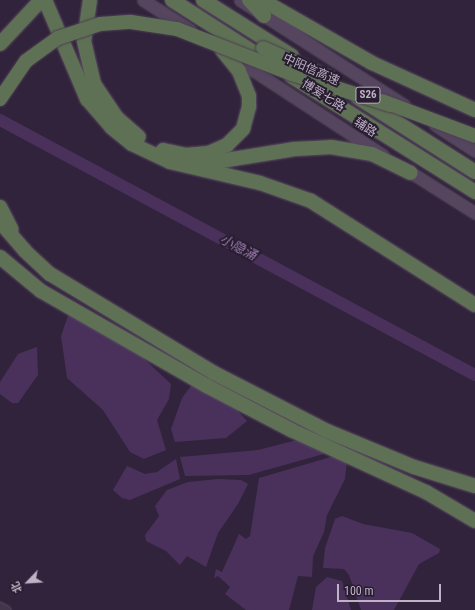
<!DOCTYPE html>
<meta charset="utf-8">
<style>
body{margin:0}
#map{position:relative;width:475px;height:610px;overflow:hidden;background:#31233b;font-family:"Roboto Condensed","Noto Sans SC",sans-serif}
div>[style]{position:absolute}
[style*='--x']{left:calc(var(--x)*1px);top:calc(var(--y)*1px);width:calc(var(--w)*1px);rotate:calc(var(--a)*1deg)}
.water>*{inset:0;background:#4a315b}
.river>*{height:12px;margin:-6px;padding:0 6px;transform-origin:6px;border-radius:6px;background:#4a315b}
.roads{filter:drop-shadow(0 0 1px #5b4f63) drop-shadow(0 0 1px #5b4f63)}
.street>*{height:8px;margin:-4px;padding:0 4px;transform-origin:4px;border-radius:4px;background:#43364b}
.secondary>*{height:11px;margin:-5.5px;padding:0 5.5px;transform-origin:5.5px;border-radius:5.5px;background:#55455e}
.highway>*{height:14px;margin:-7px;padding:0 7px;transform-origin:7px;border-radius:7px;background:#5f7154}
.bridges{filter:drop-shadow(0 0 1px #4b3f53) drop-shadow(0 0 1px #4b3f53)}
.highway-bridge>*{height:14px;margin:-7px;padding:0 7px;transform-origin:7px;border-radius:7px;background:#5f7154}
span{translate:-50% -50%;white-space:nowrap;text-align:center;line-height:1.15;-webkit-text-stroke:4px #281c30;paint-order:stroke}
.shield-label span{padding:1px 3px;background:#281c30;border:1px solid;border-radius:3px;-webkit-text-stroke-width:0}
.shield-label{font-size:11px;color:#bfb2c7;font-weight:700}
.street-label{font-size:12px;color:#bfb2c7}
.water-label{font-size:13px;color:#9e81b2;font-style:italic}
.north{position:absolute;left:8px;top:562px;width:40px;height:40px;-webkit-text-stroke:3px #281c30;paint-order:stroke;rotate:245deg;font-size:11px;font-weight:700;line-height:16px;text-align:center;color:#bfb2c7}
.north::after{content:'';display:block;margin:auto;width:14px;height:18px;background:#bfb2c7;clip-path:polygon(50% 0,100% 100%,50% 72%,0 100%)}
.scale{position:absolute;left:337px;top:584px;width:104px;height:18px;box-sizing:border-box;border:2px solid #bfb2c7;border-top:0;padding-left:5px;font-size:12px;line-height:14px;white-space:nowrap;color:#bfb2c7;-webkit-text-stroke:3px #281c30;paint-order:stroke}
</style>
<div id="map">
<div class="water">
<i style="clip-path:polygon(69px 313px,123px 339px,171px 384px,169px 399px,157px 420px,166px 450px,144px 459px,130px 452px,103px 410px,67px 378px,61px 336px)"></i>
<i style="clip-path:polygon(37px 347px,38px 375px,18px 403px,12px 403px,0 394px,0 382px,18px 354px)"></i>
<i style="clip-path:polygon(202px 371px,247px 421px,226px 438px,175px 442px,171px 429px,182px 398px)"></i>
<i style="clip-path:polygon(336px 430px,344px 431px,345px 448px,249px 475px,185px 476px,180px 457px,258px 450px)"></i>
<i style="clip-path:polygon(348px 452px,345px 479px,327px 515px,324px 532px,313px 556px,312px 577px,298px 576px,289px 610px,246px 610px,225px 594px,230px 587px,218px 576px,214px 578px,216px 569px,222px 572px,239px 534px,246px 539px,250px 536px,259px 478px)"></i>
<i style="clip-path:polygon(176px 459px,180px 479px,130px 500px,122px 498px,113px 490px,127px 466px,145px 474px,157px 472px)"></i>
<i style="clip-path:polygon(218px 479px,241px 480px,248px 484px,238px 504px,218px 533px,206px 567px,187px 556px,180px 565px,166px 551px,146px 541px,145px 535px,159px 516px,155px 506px,167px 490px,188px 482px)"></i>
<i style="clip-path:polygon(342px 516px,363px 524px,412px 533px,440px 549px,439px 553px,419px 564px,394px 610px,361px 610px,349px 575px,344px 569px,323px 568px,325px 548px,335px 519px)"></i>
<i style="clip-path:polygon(327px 577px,342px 581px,351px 610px,312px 610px,316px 587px)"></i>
</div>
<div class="river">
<i style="--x:0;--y:120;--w:539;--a:28.23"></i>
</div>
<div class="roads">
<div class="street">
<i style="--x:0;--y:607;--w:7;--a:27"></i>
</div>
<div class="secondary">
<i style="--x:143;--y:0;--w:56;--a:32.6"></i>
<i style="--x:240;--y:0;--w:195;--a:32.6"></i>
<i style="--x:228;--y:54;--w:185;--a:33.1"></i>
<i style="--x:435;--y:125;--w:48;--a:33"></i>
<i style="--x:404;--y:168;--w:84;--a:32.4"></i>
</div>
<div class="highway">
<i style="--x:45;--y:0;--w:108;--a:67"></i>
<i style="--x:87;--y:99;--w:37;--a:49"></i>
<i style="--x:111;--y:127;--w:27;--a:39"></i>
<i style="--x:132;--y:144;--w:42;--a:25.3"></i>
<i style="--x:170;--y:162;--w:92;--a:13.1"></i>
<i style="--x:260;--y:183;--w:54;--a:19.4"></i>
<i style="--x:311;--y:201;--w:194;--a:32.4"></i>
<i style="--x:90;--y:0;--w:41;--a:98.3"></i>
<i style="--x:84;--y:41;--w:44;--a:76.9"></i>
<i style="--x:94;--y:84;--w:40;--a:56"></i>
<i style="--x:116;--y:117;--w:30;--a:41"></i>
<i style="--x:172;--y:0;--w:112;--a:32.6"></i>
<i style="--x:203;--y:0;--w:105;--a:32.2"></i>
<i style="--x:249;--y:0;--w:22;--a:47"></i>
<i style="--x:262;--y:0;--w:127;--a:29.8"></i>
<i style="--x:372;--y:63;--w:113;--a:24.5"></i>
<i style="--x:0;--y:44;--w:60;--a:-47"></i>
<i style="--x:291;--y:76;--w:218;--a:32.2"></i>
<i style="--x:357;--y:97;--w:140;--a:32.4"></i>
<i style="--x:163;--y:150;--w:24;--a:12"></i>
<i style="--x:186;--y:155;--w:23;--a:-5"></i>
<i style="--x:209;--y:153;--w:20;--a:-24"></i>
<i style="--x:227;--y:145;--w:23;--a:-45"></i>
<i style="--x:243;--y:129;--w:24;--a:-75"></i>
<i style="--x:249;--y:106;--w:10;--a:-90"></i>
<i style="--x:249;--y:96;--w:27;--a:-112"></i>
<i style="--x:239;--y:71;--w:27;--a:-129"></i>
<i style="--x:196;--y:165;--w:100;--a:-9.2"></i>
<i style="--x:295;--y:149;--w:36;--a:-3"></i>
<i style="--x:331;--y:147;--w:42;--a:9.7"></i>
<i style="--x:372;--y:154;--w:43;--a:26"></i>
<i style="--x:0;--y:207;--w:25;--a:63"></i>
<i style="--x:0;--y:222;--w:38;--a:49"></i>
<i style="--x:25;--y:251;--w:34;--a:43"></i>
<i style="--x:50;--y:274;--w:192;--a:31.1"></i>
<i style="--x:214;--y:373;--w:127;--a:27.2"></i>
<i style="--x:327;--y:431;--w:94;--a:22.5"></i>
<i style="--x:414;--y:467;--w:64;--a:17.3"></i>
<i style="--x:0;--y:257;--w:53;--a:39.7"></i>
<i style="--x:41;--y:291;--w:191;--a:29.8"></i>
<i style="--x:207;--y:386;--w:95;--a:27.6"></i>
<i style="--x:291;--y:430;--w:149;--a:24.7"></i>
<i style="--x:426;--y:492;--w:57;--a:30.6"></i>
</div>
</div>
<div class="bridges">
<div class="highway-bridge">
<i style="--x:263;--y:48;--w:73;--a:24.1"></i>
<i style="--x:0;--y:99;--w:46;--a:-55.6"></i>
<i style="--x:26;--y:61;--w:39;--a:-36"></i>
<i style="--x:58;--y:38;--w:44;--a:-18.4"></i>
<i style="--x:100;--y:24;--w:31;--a:-4"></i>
<i style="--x:131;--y:22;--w:47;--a:8.7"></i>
<i style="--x:177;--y:29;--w:123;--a:21.4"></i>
<i style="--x:292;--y:74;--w:103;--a:17.6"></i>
<i style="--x:382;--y:101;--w:99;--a:20.6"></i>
</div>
</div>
<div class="shield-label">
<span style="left:368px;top:95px">S26</span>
</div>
<div class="street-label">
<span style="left:311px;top:70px;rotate:24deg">中阳信高速</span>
<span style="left:323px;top:96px;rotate:32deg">博爱七路</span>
<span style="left:365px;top:128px;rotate:33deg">辅路</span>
</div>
<div class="water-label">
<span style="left:238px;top:248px;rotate:28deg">小隐涌</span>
</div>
<div class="north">北</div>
<div class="scale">100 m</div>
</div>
